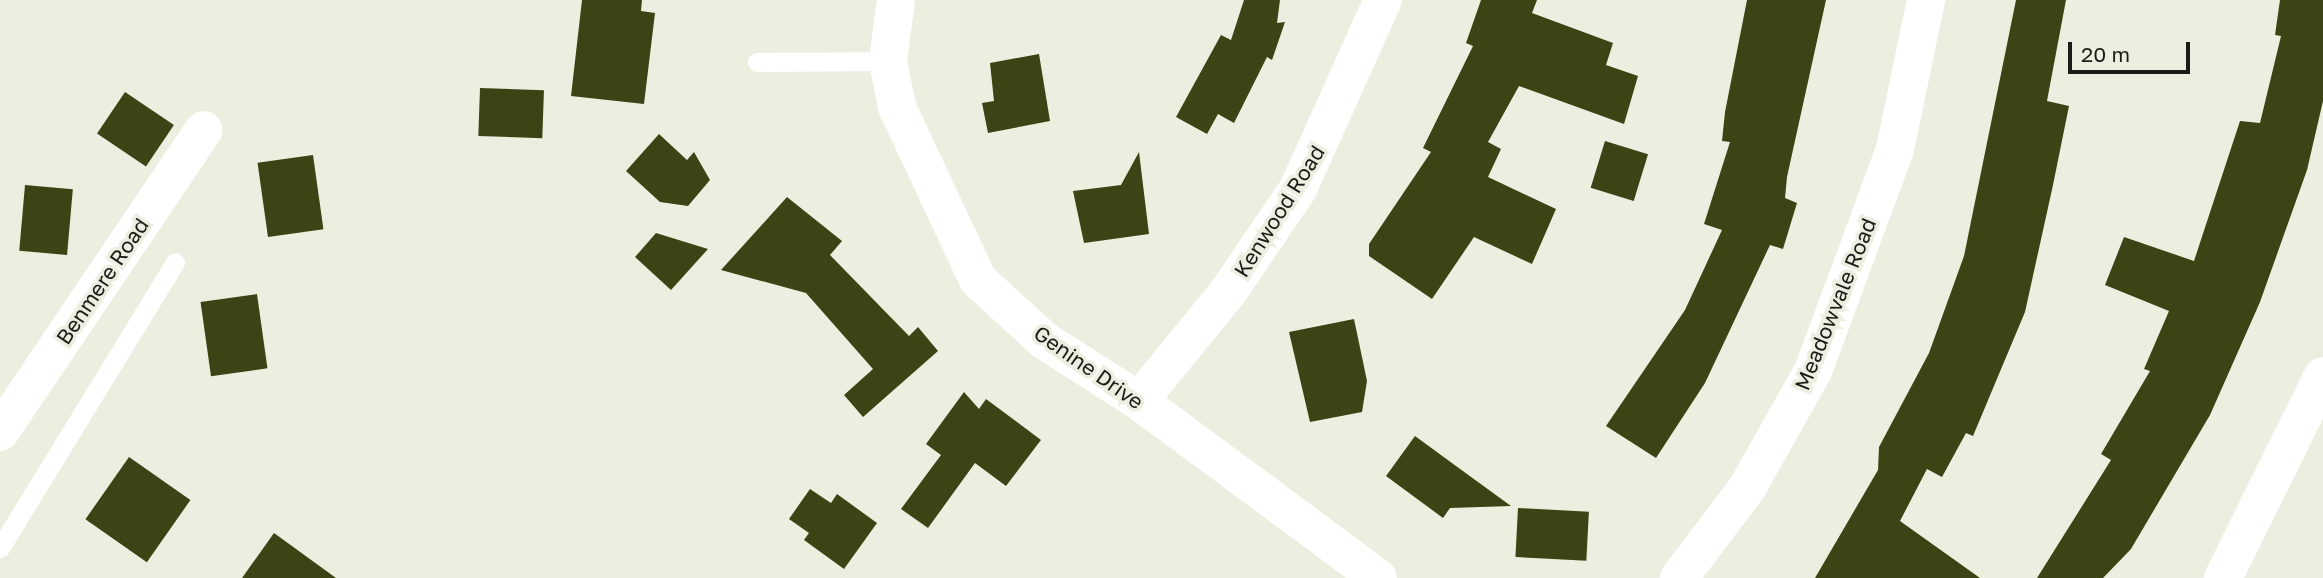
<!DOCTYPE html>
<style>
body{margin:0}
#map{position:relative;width:2323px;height:578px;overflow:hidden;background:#ecefdf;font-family:"Golos Text",sans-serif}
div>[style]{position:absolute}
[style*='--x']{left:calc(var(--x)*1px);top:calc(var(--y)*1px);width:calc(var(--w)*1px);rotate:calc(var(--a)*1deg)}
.building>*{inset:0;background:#3c4314;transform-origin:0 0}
.service>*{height:19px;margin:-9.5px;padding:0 9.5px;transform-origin:9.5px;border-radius:9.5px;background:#fff}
.minor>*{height:38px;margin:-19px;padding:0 19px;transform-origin:19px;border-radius:19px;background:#fff}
span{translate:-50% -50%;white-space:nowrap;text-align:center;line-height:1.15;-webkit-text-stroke:7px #ecefdf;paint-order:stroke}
.street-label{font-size:21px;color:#1b1c17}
.scale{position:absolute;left:2068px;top:42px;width:122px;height:32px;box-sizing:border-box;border:4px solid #1b1c17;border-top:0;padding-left:9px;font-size:21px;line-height:24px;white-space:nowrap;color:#1b1c17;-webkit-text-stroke:5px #ecefdf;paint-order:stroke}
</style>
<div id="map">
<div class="building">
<i style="clip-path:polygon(582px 0,642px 0,641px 11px,655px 13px,644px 104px,571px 96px)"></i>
<i style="clip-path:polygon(1244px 0,1280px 0,1277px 23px,1285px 22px,1272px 60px,1267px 57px,1234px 123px,1218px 114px,1207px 134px,1176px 117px,1221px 35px,1231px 40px)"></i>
<i style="clip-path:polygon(1481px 0,1537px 0,1532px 13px,1613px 43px,1606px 65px,1638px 76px,1624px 124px,1519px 86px,1488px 142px,1501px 149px,1488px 177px,1556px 209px,1532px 264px,1474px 237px,1432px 299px,1369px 256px,1369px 244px,1431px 152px,1423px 148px,1473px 46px,1466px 43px)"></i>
<i style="clip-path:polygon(1747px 0,1826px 0,1787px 177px,1785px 198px,1797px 203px,1783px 249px,1770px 245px,1705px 383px,1656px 458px,1606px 426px,1685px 310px,1722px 230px,1704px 224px,1730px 142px,1722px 141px,1725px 112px)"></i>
<i style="clip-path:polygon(2016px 0,2066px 0,2047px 101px,2069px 106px,2053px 185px,2025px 312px,1973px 436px,1966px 433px,1942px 477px,1927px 469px,1900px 521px,1980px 578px,1815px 578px,1878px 470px,1879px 447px,1929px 353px,1964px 256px)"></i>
<i style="clip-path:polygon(2280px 0,2323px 0,2323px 101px,2307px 170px,2260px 302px,2210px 415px,2131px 549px,2103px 578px,2037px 578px,2111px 460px,2101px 454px,2150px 371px,2144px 369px,2169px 311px,2105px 285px,2124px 237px,2194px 261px,2240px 121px,2260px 123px,2281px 36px,2275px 35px)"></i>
<i style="clip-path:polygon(1039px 54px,1050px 121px,988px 133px,982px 103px,994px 101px,990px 63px)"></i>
<i style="left:480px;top:88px;width:64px;height:48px;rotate:2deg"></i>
<i style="left:125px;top:92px;width:59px;height:50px;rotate:34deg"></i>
<i style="clip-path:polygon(659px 134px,687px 160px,694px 152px,710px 180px,688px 206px,660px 202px,626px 171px)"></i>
<i style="left:1605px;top:141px;width:45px;height:49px;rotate:17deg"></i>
<i style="clip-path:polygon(1139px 152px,1149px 234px,1084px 243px,1073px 191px,1121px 185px)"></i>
<i style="left:313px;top:155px;width:75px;height:56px;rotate:82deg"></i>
<i style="left:25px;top:185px;width:48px;height:66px;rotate:5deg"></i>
<i style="clip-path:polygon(787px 197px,842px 241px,830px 255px,909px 336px,918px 327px,938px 351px,863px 417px,844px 395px,873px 369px,806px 293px,721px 270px)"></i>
<i style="clip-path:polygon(656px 233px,708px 249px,671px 290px,635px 257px)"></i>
<i style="left:257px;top:294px;width:75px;height:57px;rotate:82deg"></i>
<i style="clip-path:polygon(1354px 319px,1367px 381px,1362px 412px,1310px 422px,1289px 332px)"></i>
<i style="clip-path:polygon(964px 392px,979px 409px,986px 399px,1041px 440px,1006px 486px,975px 463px,928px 528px,901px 509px,941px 455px,926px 444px)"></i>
<i style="clip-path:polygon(1415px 436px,1456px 466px,1511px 506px,1450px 508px,1443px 518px,1386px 476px)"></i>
<i style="left:129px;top:457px;width:75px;height:76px;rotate:35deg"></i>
<i style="clip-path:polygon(810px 489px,831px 503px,837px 494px,877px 523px,844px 569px,804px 540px,809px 533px,789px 519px)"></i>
<i style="left:1518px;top:508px;width:71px;height:49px;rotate:3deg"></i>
<i style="clip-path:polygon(274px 533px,336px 578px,242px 578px)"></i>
</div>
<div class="service">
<i style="--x:757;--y:62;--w:131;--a:-0.4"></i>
<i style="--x:0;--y:548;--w:335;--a:-58.5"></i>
</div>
<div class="minor">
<i style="--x:896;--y:0;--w:62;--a:97.5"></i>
<i style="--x:888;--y:61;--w:47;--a:78.9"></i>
<i style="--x:897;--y:107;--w:191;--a:64.9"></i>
<i style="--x:978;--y:280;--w:91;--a:42.3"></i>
<i style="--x:1045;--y:341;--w:112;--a:32.6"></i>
<i style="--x:1139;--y:401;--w:297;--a:36.5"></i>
<i style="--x:1139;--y:401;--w:141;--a:-50.8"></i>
<i style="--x:1228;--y:292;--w:125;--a:-55.8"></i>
<i style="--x:1298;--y:189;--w:207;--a:-65.8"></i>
<i style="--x:0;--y:432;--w:364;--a:-56"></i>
<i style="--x:1679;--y:578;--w:113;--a:-52.9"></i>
<i style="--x:1747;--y:488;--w:134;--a:-60.6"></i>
<i style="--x:1813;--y:371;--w:237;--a:-69.7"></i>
<i style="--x:1895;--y:149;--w:152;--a:-78.2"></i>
<i style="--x:2223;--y:578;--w:225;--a:-63.7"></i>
</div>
<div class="street-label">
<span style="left:1279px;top:211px;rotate:-58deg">Kenwood Road</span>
<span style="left:102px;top:281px;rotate:-56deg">Benmere Road</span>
<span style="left:1835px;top:304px;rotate:-68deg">Meadowvale Road</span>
<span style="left:1089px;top:367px;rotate:35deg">Genine Drive</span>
</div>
<div class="scale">20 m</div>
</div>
